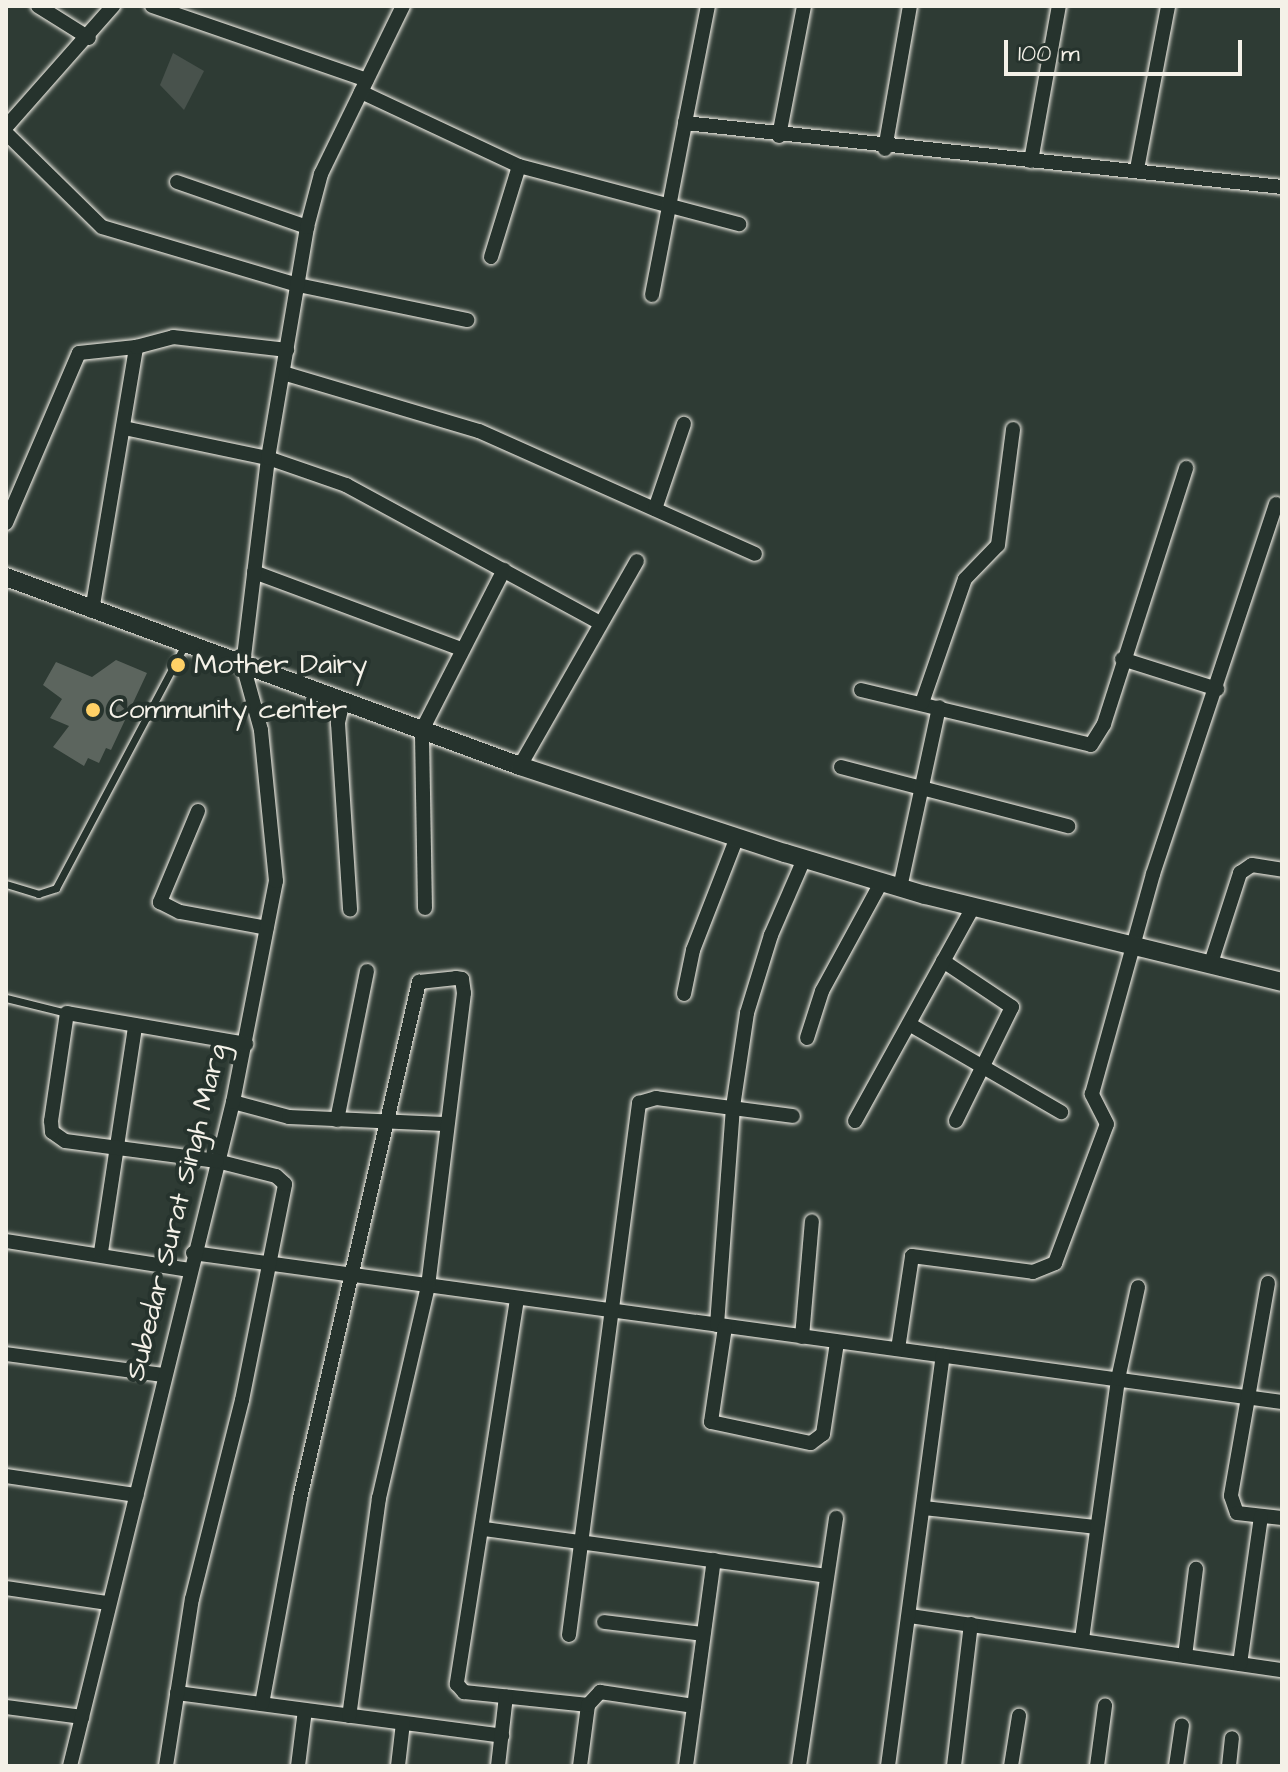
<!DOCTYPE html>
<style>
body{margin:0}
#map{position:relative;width:1288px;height:1772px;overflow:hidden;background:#2e3b34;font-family:"Architects Daughter",sans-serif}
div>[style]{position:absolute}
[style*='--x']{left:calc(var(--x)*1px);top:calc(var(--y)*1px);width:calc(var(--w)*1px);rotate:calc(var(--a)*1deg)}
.green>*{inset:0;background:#48524c}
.building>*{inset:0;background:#5c655e}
.roads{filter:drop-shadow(0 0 2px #f4f1e8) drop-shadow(0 0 2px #f4f1e8)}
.lane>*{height:7px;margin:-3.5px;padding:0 3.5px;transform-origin:3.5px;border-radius:3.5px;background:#26332d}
.street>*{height:14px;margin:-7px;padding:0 7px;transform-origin:7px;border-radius:7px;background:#26332d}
.secondary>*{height:18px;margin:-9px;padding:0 9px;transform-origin:9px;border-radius:9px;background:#26332d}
.dots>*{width:22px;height:22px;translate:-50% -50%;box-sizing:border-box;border:4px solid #26332d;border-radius:50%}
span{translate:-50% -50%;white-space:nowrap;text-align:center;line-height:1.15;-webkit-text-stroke:8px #26332d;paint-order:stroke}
.poi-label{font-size:28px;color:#f4f1e8}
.left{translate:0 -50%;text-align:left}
.street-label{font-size:28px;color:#f4f1e8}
.frame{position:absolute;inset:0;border:8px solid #f4f1e8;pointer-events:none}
.scale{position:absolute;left:1004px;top:40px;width:238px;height:36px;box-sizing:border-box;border:4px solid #f4f1e8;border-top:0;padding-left:10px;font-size:24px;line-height:28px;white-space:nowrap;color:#f4f1e8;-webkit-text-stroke:6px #26332d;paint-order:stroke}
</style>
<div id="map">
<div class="green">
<i style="clip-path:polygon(173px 53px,204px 71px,184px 110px,160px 85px)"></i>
</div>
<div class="building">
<i style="clip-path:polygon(116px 660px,147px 673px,111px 750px,106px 748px,99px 763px,88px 758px,84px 766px,53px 747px,69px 726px,50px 718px,62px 699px,43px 685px,56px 662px,92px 677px)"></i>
</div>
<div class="roads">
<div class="lane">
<i style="--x:6;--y:884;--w:34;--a:17"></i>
<i style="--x:38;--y:894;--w:19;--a:-18"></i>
<i style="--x:56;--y:888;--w:276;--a:-62.1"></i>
<i style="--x:6;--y:998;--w:63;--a:13.8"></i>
</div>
<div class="street">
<i style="--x:38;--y:6;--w:60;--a:32.1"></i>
<i style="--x:152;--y:6;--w:227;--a:19"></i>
<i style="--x:361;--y:92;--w:174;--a:25.1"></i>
<i style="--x:519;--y:166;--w:228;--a:14.8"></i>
<i style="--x:685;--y:123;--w:119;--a:-78.9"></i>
<i style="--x:6;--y:127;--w:162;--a:-48.5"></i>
<i style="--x:6;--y:133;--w:134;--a:44.4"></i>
<i style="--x:102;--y:227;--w:204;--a:16.5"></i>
<i style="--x:298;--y:285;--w:173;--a:11.7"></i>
<i style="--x:779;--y:136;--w:132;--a:-79.1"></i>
<i style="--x:885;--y:149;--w:145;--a:-80.1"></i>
<i style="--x:1031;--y:161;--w:158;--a:-79.8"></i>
<i style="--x:1137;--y:169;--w:166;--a:-79.2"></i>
<i style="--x:177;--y:182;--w:138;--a:19.1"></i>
<i style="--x:491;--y:257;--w:95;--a:-72.9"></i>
<i style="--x:652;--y:295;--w:175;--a:-79.1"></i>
<i style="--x:685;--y:123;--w:600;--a:6.12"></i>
<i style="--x:283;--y:373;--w:204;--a:16.5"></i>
<i style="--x:479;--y:431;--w:302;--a:24"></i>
<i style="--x:124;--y:428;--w:147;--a:11.8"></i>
<i style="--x:268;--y:458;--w:83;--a:19.1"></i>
<i style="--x:346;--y:485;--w:289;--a:28.5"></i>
<i style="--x:655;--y:509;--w:90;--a:-71.2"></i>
<i style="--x:6;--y:523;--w:185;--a:-66.8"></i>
<i style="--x:79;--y:353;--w:57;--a:-6"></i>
<i style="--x:254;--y:572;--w:221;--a:20.4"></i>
<i style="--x:92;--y:611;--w:268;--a:-80.5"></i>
<i style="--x:136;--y:347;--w:38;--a:-15"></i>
<i style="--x:173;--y:337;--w:115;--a:6.5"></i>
<i style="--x:1122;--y:659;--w:100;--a:17.5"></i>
<i style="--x:861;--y:690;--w:236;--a:13.4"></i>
<i style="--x:1091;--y:745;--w:25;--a:-58"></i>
<i style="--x:1104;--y:724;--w:269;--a:-72.2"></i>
<i style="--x:343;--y:701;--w:23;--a:103"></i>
<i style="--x:338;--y:723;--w:187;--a:86.3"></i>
<i style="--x:922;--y:703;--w:131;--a:-70.9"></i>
<i style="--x:965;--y:579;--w:47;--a:-45.9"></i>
<i style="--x:998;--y:545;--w:117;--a:-82.6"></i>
<i style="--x:520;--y:766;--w:236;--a:-60.3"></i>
<i style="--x:841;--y:767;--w:235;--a:14.6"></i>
<i style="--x:198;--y:811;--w:99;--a:112.7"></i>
<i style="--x:160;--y:902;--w:22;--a:27"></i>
<i style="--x:180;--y:912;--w:88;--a:10.4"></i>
<i style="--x:900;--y:888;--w:185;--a:-77.8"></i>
<i style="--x:425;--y:908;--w:178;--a:-91"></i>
<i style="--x:422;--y:730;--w:180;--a:-62.9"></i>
<i style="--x:943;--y:961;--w:83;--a:33.7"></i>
<i style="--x:1012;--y:1007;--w:127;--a:116.2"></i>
<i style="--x:1211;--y:963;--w:95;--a:-72.1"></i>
<i style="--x:1240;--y:873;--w:14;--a:-34"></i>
<i style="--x:1252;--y:865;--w:30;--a:9"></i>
<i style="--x:684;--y:994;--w:45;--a:-78.4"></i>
<i style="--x:693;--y:950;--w:121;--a:-68.7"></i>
<i style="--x:909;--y:1024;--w:176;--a:30.1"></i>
<i style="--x:807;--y:1038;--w:49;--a:-72.3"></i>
<i style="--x:822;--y:991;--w:123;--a:-61.4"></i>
<i style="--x:233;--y:1102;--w:58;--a:15"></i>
<i style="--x:289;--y:1117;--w:155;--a:2.6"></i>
<i style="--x:337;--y:1120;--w:152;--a:-78.6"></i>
<i style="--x:855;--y:1121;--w:244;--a:-61.1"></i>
<i style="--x:6;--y:1241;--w:185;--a:9"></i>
<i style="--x:101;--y:1252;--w:229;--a:-81.4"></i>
<i style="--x:193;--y:1253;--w:1099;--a:7.79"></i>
<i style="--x:1268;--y:1283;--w:216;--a:99.9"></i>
<i style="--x:1231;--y:1496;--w:18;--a:71"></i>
<i style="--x:1237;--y:1513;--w:45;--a:6.3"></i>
<i style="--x:517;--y:1299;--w:390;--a:98.9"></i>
<i style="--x:457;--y:1684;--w:11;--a:49"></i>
<i style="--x:464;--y:1692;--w:125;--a:6"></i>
<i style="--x:717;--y:1325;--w:219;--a:-85.8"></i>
<i style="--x:733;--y:1107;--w:95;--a:-81.5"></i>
<i style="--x:747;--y:1013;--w:82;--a:-72.9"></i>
<i style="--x:771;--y:935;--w:83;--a:-66.5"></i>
<i style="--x:725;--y:1327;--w:96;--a:98.4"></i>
<i style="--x:711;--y:1422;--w:102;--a:11.9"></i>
<i style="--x:811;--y:1443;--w:15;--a:-37"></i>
<i style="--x:823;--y:1434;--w:93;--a:-81.3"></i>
<i style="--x:802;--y:1337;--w:116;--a:-85.1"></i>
<i style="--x:898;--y:1349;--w:94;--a:-81.4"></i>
<i style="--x:912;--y:1256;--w:122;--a:7.5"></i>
<i style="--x:1033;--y:1272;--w:24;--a:-22"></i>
<i style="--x:1055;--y:1263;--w:148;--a:-69.5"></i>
<i style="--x:1107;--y:1124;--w:34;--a:-117"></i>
<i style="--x:1092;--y:1094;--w:228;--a:-74.5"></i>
<i style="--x:1153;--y:874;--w:390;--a:-71.6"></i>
<i style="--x:6;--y:1354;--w:159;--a:7.6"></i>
<i style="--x:6;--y:1476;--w:132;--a:8.3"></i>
<i style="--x:924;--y:1508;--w:174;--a:6.3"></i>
<i style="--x:484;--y:1529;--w:346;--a:7.8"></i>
<i style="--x:6;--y:1588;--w:103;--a:8.4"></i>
<i style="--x:910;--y:1616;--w:376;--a:8.3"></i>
<i style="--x:604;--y:1622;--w:100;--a:6.9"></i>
<i style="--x:569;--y:1635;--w:537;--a:-82.5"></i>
<i style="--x:639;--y:1103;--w:18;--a:-16"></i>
<i style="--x:656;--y:1098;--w:138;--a:7.5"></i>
<i style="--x:1082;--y:1639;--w:262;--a:-82.1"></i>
<i style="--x:1118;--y:1379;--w:94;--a:-77.7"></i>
<i style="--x:1185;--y:1656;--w:88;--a:-82.8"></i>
<i style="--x:1240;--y:1664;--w:149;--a:-81.9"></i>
<i style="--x:177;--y:1693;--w:328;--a:7.5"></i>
<i style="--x:262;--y:1704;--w:209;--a:-79.5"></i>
<i style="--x:300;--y:1498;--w:530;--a:-77.01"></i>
<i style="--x:419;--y:982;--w:37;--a:-6"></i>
<i style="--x:456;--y:978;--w:6;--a:9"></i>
<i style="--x:462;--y:979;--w:14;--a:82"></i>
<i style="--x:464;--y:993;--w:295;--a:97"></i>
<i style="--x:428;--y:1286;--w:218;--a:103"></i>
<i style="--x:379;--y:1498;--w:220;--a:97.8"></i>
<i style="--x:6;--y:1707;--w:77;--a:7.5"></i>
<i style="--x:70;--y:1766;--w:684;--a:-76.21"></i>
<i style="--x:233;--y:1102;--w:225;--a:-79"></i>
<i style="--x:276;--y:881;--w:152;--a:-95.7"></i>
<i style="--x:261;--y:730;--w:67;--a:-105.5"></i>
<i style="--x:243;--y:665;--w:209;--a:-83.1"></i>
<i style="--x:268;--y:458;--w:234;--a:-80.4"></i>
<i style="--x:307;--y:227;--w:55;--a:-75.2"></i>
<i style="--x:321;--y:174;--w:187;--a:-64"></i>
<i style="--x:166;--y:1766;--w:169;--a:-81.2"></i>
<i style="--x:192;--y:1599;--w:205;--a:-75.9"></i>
<i style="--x:242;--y:1400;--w:220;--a:-78.7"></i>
<i style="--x:285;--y:1184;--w:12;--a:-138"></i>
<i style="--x:276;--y:1176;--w:61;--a:-165.7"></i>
<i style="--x:217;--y:1161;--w:153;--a:-172.5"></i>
<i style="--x:65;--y:1141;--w:16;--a:-145"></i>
<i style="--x:52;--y:1132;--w:11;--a:-95"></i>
<i style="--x:51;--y:1121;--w:109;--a:-81.6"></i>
<i style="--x:67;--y:1013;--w:182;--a:9.8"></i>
<i style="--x:298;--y:1766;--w:56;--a:-82.9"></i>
<i style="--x:398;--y:1766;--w:43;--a:-83.4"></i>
<i style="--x:498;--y:1766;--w:70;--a:-83.5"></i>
<i style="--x:580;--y:1766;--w:62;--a:-82.5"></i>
<i style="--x:588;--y:1705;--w:18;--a:-47"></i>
<i style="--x:600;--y:1692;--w:95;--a:8.5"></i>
<i style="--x:686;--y:1766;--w:208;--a:-82.3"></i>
<i style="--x:799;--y:1766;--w:251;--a:-81.5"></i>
<i style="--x:888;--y:1766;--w:414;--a:-82.4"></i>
<i style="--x:954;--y:1766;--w:143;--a:-83.2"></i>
<i style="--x:1011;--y:1766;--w:51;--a:-80.9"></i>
<i style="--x:1097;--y:1766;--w:61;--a:-82.4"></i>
<i style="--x:1176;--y:1766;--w:41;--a:-81.7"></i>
<i style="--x:1229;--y:1766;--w:28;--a:-84"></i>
</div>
<div class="secondary">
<i style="--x:6;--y:577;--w:548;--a:20.19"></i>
<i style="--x:520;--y:766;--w:279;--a:18.2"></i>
<i style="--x:785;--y:853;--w:146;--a:16.7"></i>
<i style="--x:925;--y:895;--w:367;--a:13.7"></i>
</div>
</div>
<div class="dots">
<i style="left:178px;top:665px;background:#ffd166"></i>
<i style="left:93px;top:710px;background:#ffd166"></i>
</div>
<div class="poi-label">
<span class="left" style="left:194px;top:665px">Mother Dairy</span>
<span class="left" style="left:109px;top:710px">Community center</span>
</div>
<div class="street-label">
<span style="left:177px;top:1212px;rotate:-76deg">Subedar Surat Singh Marg</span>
</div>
<div class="frame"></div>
<div class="scale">100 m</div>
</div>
